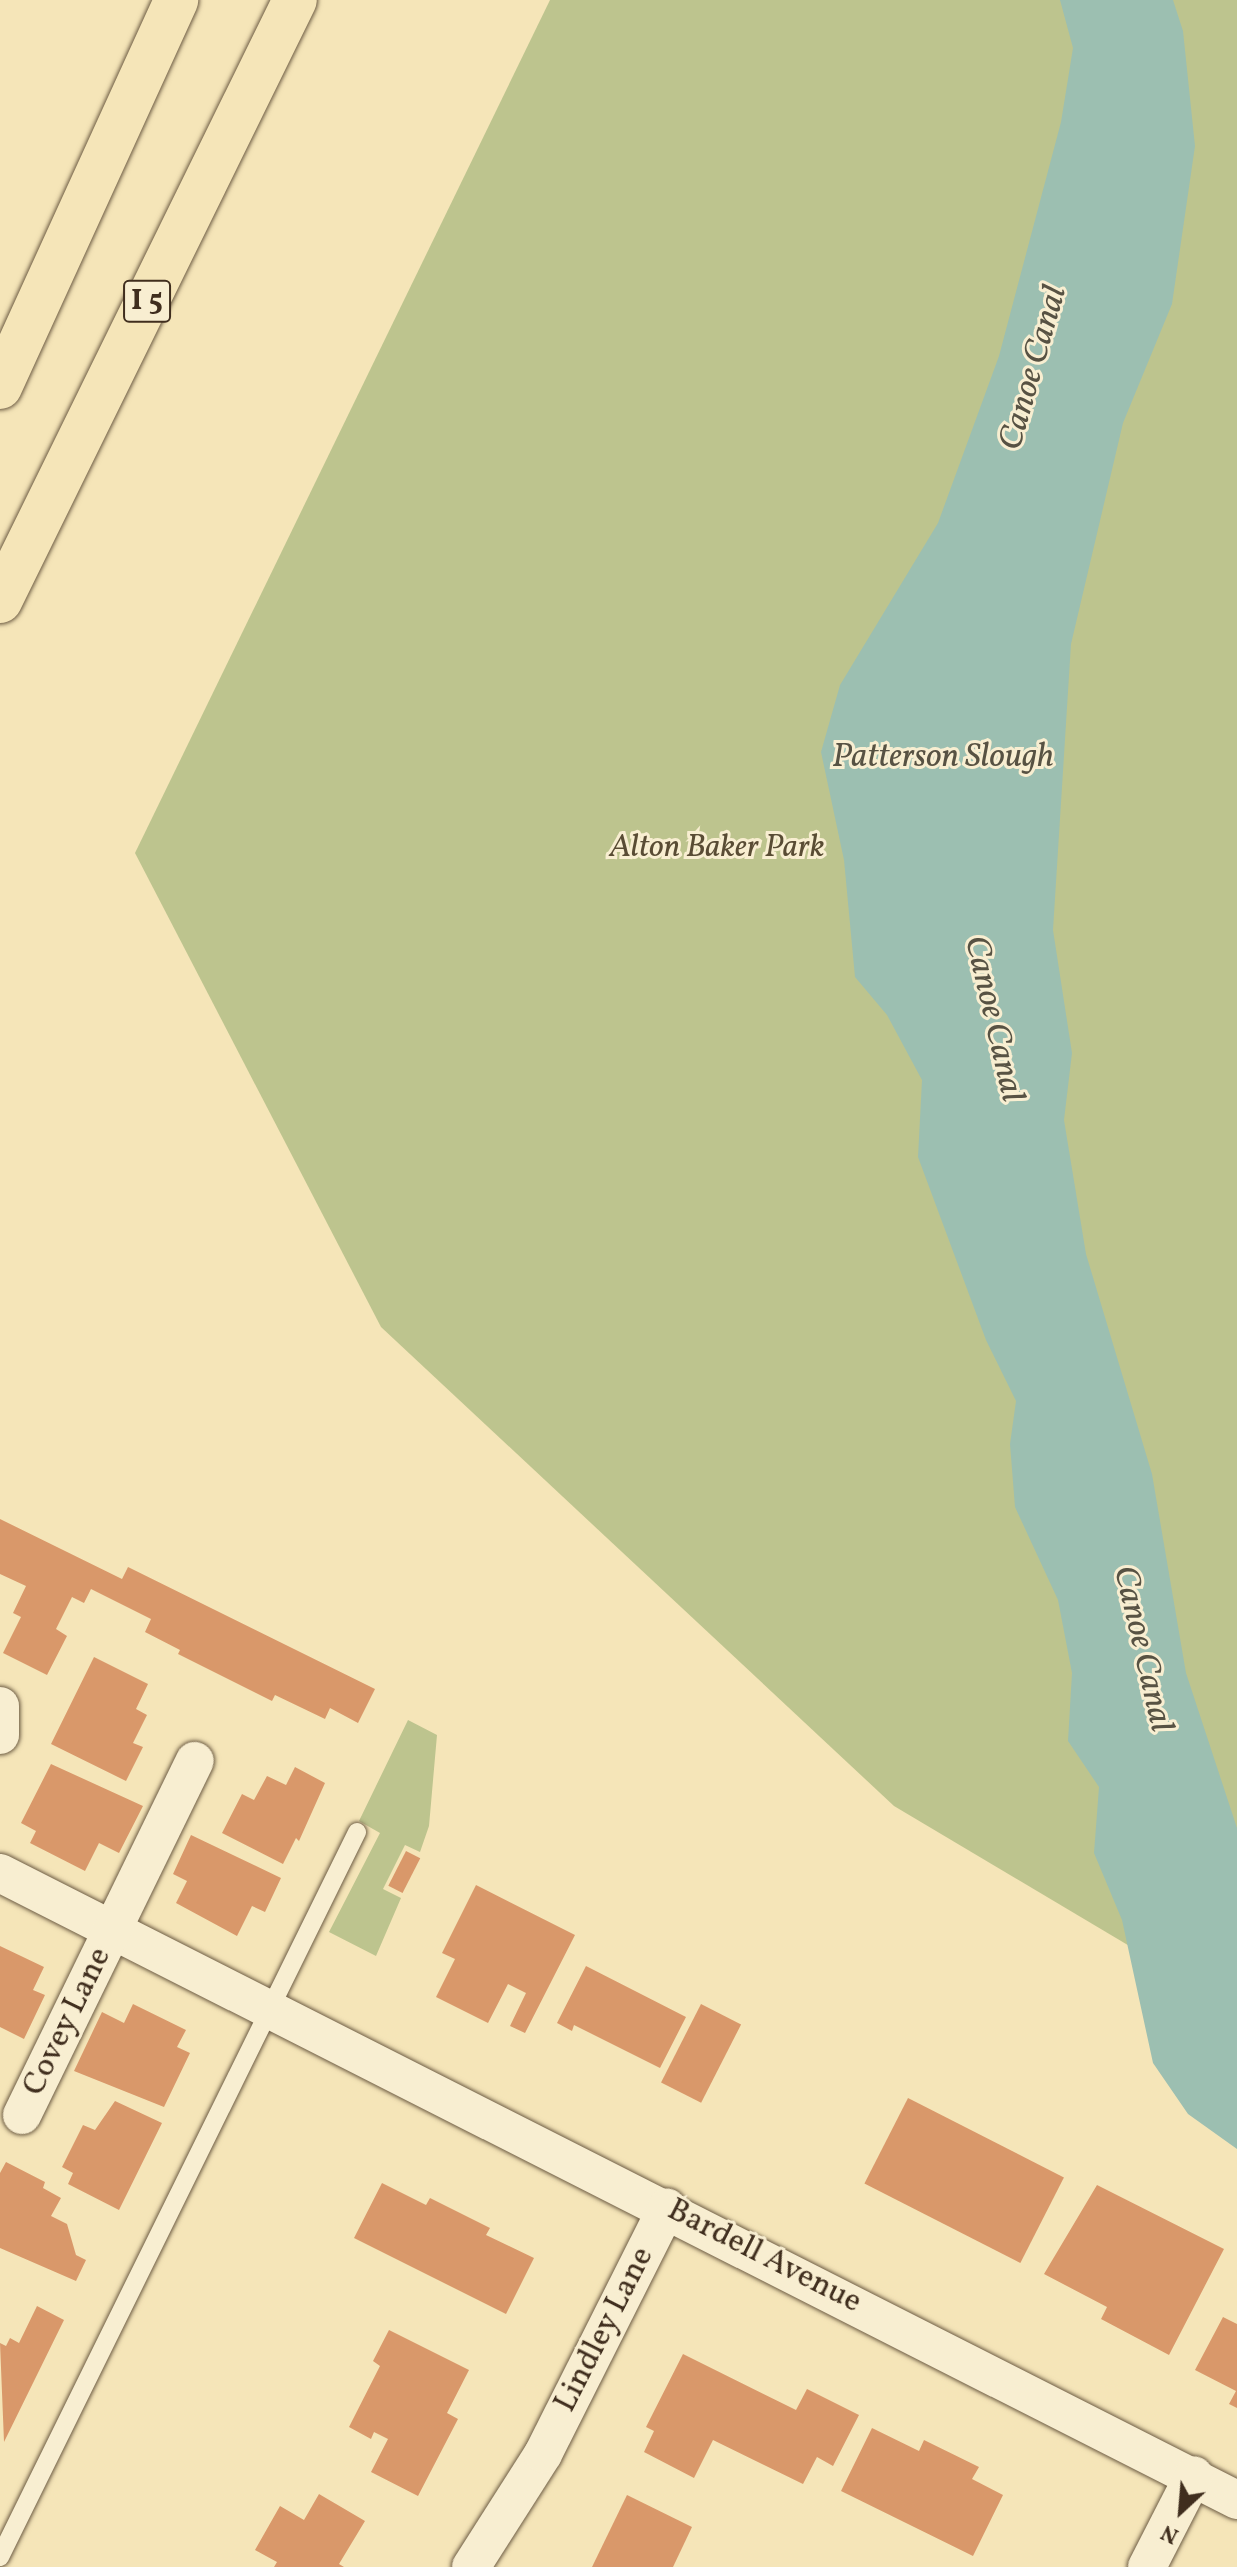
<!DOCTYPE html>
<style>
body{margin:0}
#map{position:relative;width:1237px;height:2567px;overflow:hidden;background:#f5e5b8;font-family:Vollkorn,serif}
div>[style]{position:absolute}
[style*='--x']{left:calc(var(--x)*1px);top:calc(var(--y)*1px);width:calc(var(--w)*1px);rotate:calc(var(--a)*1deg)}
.green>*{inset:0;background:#bdc48e}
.water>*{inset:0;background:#9cbfb1}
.building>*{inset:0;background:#d9986a;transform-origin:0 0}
.roads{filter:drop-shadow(0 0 2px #6d5c44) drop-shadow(0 0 2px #6d5c44)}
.lane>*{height:18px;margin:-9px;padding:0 9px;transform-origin:9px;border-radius:9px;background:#f8eed1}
.street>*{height:38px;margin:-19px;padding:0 19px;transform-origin:19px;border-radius:19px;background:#f8eed1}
.highway>*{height:44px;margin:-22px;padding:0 22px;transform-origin:22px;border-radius:22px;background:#f5e5b8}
span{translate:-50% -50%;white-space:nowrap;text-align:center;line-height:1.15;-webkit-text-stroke:6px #f8eed1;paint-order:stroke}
.shield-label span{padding:2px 6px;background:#f8eed1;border:2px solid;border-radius:6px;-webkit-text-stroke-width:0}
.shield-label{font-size:30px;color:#402e1e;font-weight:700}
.park-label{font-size:32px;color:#594c34;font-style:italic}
.street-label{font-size:32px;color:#402e1e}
.water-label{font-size:34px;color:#575243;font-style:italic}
.north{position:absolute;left:1141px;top:2471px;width:80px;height:80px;-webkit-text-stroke:6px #f8eed1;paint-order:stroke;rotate:206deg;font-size:22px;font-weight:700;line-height:32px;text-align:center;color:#402e1e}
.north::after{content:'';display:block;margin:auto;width:28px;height:36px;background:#402e1e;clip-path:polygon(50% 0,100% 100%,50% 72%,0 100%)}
</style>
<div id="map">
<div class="green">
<i style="clip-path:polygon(550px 0,1237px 0,1237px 2010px,894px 1806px,381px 1327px,135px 853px)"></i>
<i style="clip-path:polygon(408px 1720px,437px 1735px,429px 1826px,420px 1852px,405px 1845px,383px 1889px,401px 1898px,376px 1956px,329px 1932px,380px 1833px,359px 1821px)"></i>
</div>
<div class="water">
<i style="clip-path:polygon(1060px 0,1173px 0,1183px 31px,1195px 146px,1172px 304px,1123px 423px,1071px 644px,1053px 930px,1072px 1053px,1064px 1120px,1086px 1254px,1152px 1474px,1186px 1673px,1237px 1828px,1237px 2149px,1188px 2114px,1153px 2063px,1122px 1920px,1094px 1853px,1099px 1787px,1068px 1741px,1072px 1673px,1058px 1600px,1015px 1507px,1010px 1444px,1016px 1401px,986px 1340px,918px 1157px,922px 1080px,887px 1015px,855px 977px,844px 860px,821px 752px,840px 685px,938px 523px,999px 356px,1061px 122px,1073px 48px)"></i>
</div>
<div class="building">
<i style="clip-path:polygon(0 1519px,122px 1579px,128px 1567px,375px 1689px,358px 1723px,330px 1708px,325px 1719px,275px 1695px,272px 1701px,178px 1654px,180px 1650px,145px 1632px,151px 1619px,91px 1589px,84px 1603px,72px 1597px,56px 1629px,67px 1636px,47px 1675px,3px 1653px,21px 1617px,13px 1613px,26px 1586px,0 1574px)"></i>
<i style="clip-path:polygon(94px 1657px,148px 1684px,136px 1709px,147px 1715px,133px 1743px,143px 1747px,126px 1781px,51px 1744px)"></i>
<i style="clip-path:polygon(51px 1764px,143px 1806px,119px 1853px,99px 1843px,85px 1871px,30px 1843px,36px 1831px,21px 1823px)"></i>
<i style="clip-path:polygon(295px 1767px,325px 1783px,299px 1841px,296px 1838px,283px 1864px,222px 1833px,242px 1794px,254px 1800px,267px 1776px,286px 1785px)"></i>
<i style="clip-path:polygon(191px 1835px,281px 1878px,265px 1912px,252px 1906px,237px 1936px,176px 1903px,187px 1881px,173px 1874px)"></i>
<i style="left:406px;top:1851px;width:16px;height:39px;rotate:27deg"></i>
<i style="clip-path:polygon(476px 1885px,575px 1935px,525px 2033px,510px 2026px,526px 1993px,508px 1984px,488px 2023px,436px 1997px,455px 1959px,442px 1953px)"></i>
<i style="clip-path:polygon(0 1946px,44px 1967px,33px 1990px,45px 1995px,24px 2039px,0 2027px)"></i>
<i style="clip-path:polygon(586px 1966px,686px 2017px,660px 2068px,574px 2025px,572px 2031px,557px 2023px)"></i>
<i style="clip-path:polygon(133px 2004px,186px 2030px,177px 2047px,190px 2053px,164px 2107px,74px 2071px,102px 2012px,124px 2023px)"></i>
<i style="left:701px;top:2004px;width:45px;height:88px;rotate:27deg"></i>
<i style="left:908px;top:2098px;width:175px;height:96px;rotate:27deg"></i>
<i style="clip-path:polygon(115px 2101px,162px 2123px,119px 2210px,68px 2184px,73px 2173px,62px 2167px,83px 2125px,95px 2130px)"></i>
<i style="clip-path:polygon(6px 2162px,45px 2182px,43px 2188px,61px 2198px,51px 2216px,67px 2224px,76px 2255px,86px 2260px,76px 2281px,0 2248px,0 2173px)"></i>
<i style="clip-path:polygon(382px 2183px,426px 2205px,430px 2198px,490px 2228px,486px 2235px,534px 2258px,506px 2314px,354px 2238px)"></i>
<i style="clip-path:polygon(1097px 2185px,1224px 2249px,1169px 2355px,1101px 2319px,1107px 2307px,1044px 2274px)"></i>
<i style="clip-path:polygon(37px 2306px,64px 2320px,4px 2442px,0 2343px,6px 2346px,10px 2338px,19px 2343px)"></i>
<i style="clip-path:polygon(1223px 2317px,1237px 2324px,1237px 2408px,1229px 2404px,1236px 2391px,1195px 2370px)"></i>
<i style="clip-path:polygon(389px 2330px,469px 2370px,447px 2413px,458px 2419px,418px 2496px,371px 2472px,388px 2439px,374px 2432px,371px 2439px,349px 2427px,380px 2366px,373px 2361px)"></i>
<i style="clip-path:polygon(683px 2354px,796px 2410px,807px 2389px,859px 2415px,833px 2466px,817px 2457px,803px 2484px,713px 2440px,694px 2478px,644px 2452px,654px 2431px,646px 2427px)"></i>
<i style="clip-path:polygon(872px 2428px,919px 2451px,924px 2440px,979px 2467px,972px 2479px,1003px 2495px,973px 2556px,841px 2491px)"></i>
<i style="clip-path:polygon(319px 2494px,365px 2521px,339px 2564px,344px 2567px,274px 2567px,277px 2562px,255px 2550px,280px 2506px,304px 2520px)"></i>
<i style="clip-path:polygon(627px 2495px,692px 2527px,673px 2567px,592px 2567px)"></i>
</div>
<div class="roads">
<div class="lane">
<i style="--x:0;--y:2557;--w:808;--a:-63.78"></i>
</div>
<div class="street">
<i style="--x:0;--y:1706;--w:29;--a:90"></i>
<i style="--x:0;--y:1873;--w:1387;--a:26.88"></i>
<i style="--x:22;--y:2115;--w:394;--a:-64"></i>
<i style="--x:471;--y:2567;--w:134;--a:-57.5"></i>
<i style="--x:543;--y:2454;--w:276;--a:-63.3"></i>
<i style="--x:1147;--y:2567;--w:103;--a:-62.9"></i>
</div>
<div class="highway">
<i style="--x:0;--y:387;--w:425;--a:-65.5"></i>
<i style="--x:0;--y:601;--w:669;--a:-63.86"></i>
</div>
</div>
<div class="shield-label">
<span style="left:147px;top:301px">I 5</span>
</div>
<div class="park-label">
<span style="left:717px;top:848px">Alton Baker Park</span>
</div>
<div class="street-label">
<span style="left:68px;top:2022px;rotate:-64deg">Covey Lane</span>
<span style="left:764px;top:2257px;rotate:27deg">Bardell Avenue</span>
<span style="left:605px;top:2330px;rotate:-63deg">Lindley Lane</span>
</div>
<div class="water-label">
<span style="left:1034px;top:368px;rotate:-74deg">Canoe Canal</span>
<span style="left:943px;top:758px">Patterson Slough</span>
<span style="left:993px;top:1019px;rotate:77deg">Canoe Canal</span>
<span style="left:1142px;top:1649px;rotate:77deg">Canoe Canal</span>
</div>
<div class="north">N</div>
</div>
